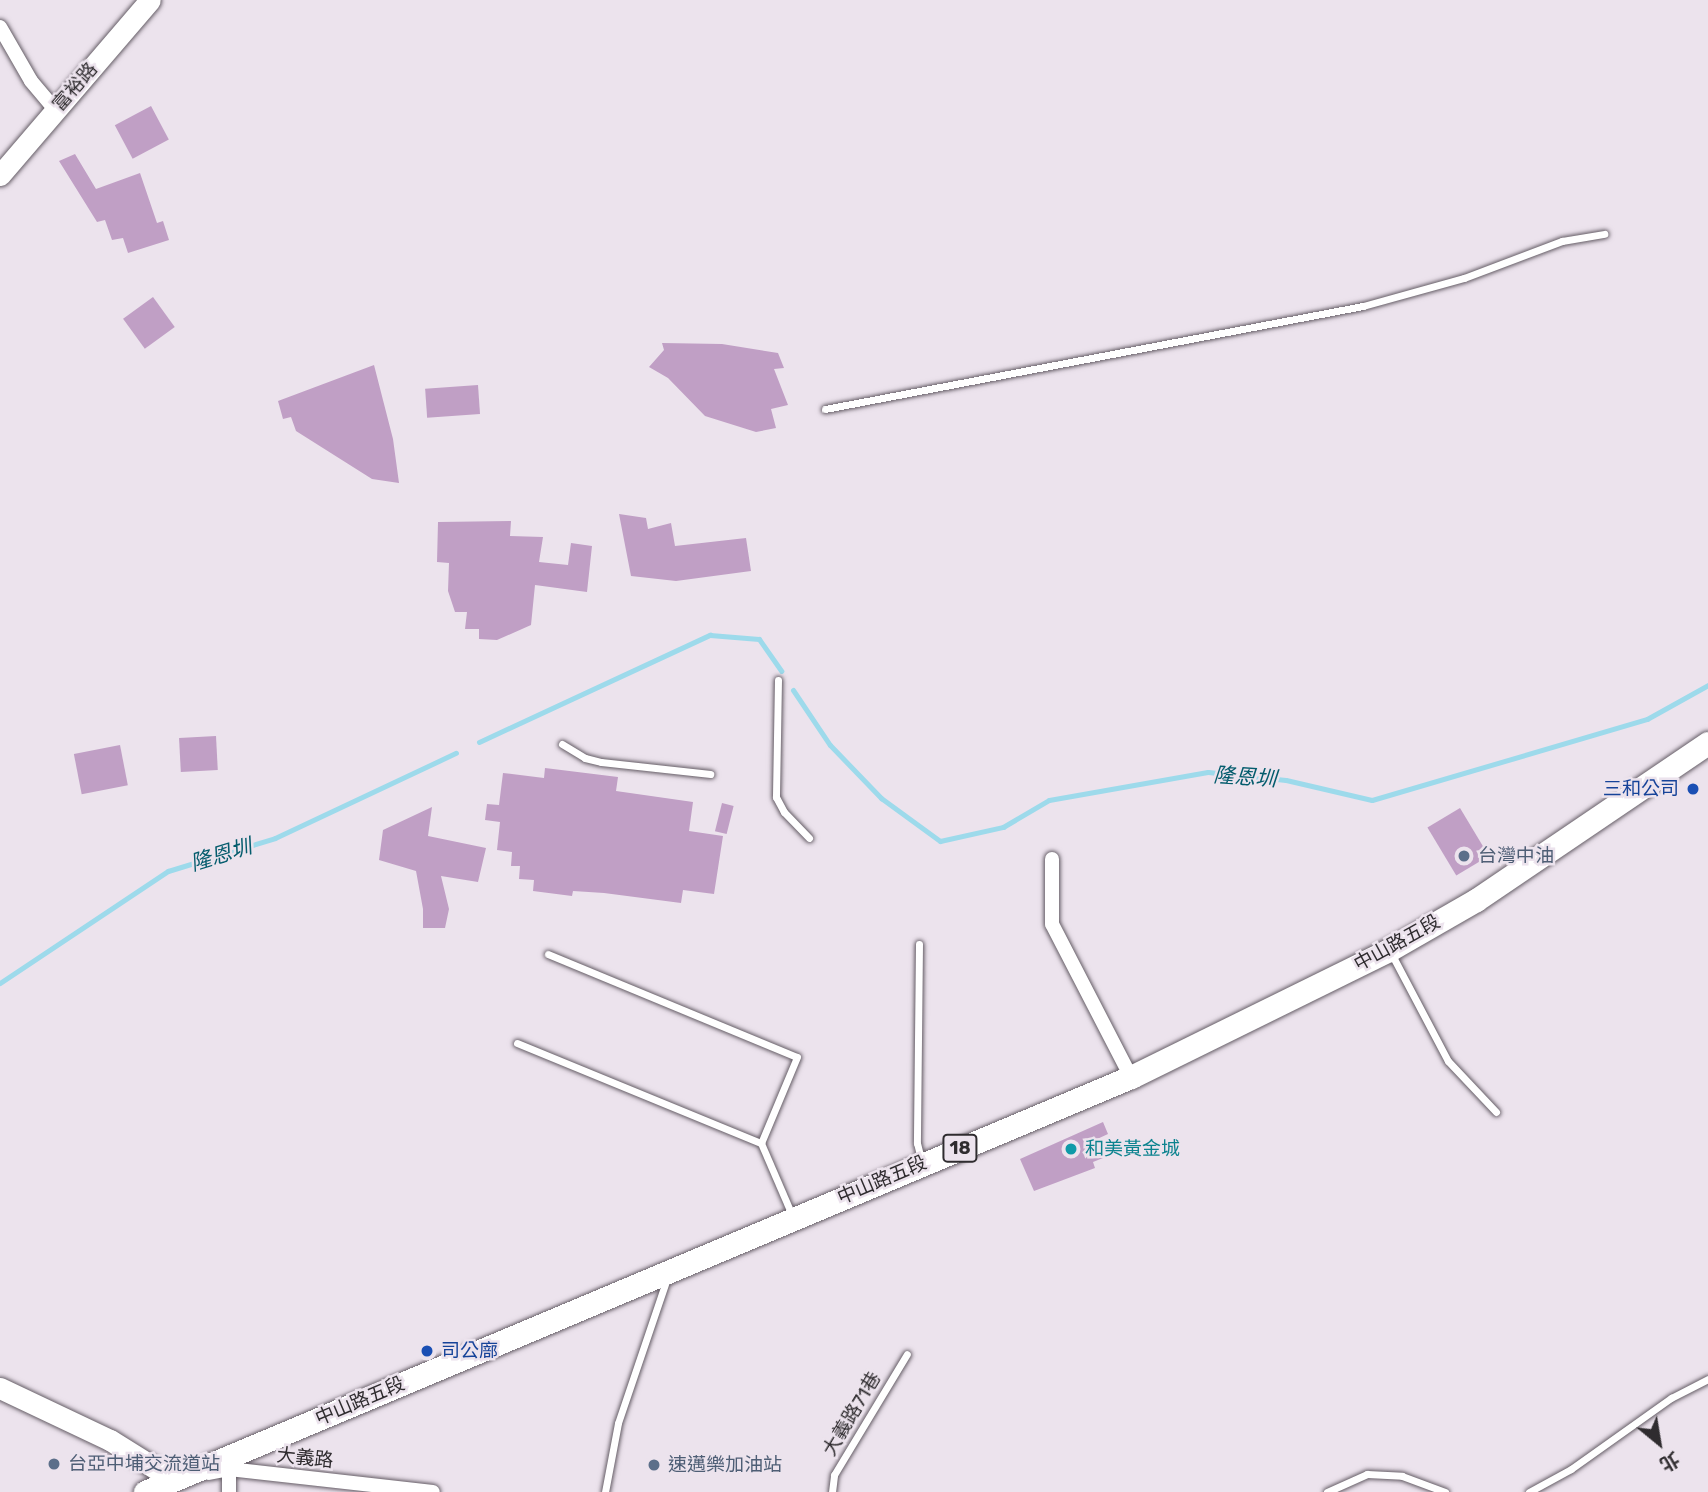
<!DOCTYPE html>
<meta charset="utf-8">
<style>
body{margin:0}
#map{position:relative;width:1708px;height:1492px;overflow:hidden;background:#ece3ed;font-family:Rubik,"Noto Sans TC",sans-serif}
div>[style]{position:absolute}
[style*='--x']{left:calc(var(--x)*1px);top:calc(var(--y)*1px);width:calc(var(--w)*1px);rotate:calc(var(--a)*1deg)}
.stream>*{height:5px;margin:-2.5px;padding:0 2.5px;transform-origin:2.5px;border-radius:2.5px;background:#9ddaeb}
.building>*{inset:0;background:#c09fc5;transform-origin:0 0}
.roads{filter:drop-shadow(0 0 2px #655d66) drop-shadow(0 0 2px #655d66)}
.lane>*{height:7px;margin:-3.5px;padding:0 3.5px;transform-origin:3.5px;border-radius:3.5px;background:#fff}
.street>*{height:14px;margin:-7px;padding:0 7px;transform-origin:7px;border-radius:7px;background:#fff}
.secondary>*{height:21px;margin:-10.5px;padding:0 10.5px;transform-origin:10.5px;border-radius:10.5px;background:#fff}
.primary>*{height:23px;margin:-11.5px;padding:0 11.5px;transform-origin:11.5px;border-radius:11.5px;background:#fff}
.dots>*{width:19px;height:19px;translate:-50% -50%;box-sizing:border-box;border:4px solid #ece3ed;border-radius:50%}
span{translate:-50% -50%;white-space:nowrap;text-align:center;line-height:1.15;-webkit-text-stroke:5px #ece3ed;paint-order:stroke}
.shield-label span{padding:2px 5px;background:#ece3ed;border:2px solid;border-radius:5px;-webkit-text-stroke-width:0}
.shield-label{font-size:18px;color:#2f2c2f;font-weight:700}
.street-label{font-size:19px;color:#2f2c2f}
.transit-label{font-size:19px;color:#164399}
.right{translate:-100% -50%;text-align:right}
.left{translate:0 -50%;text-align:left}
.service-label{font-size:19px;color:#4e5e75}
.culture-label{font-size:19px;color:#0d838f}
.water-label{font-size:21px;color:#045c6d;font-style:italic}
.north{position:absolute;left:1624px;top:1408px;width:70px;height:70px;-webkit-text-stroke:5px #ece3ed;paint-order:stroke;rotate:150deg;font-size:19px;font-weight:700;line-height:28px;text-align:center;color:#2f2c2f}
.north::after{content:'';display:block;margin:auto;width:24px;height:32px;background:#2f2c2f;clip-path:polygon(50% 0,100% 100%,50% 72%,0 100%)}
</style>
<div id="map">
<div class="stream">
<i style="--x:793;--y:690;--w:66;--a:56.1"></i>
<i style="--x:830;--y:745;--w:74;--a:46.1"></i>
<i style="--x:881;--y:798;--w:73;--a:36.1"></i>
<i style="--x:940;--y:841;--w:65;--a:-12.5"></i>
<i style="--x:1003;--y:827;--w:53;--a:-30.4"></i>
<i style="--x:1049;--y:800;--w:161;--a:-10"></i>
<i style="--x:1208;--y:772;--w:78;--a:5.9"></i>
<i style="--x:1286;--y:780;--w:88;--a:13.1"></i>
<i style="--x:1372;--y:800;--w:287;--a:-16.4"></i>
<i style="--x:1647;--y:719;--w:70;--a:-29.1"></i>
<i style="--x:479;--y:742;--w:255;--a:-24.9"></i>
<i style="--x:710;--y:635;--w:49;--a:4.7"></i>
<i style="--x:759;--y:639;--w:39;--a:55"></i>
<i style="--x:0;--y:983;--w:202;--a:-33.7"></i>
<i style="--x:168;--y:871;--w:112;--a:-17.1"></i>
<i style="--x:275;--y:838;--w:200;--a:-25.2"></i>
</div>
<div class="building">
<i style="left:151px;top:106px;width:38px;height:41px;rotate:62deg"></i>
<i style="clip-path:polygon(75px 154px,96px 189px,140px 173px,157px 223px,163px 221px,169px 240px,128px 253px,123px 238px,112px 240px,105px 220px,97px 222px,59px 161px)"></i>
<i style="left:153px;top:297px;width:37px;height:37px;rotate:54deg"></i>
<i style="clip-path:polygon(662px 343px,722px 344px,778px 353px,784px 368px,774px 369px,788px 405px,771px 409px,776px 428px,756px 432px,705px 416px,668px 378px,649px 367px,664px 350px)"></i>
<i style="clip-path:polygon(374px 365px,393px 439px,399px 483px,372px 479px,296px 431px,291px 417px,283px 419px,278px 401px)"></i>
<i style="left:478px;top:385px;width:29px;height:53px;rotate:86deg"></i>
<i style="clip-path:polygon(619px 514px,646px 518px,648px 529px,671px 523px,675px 546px,746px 538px,751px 571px,676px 581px,631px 576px)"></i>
<i style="clip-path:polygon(511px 521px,510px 536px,543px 537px,539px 562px,568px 565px,571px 543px,592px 546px,587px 592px,535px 585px,531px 625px,497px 640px,479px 639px,479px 629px,465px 629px,467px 612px,455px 612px,448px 591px,449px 563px,437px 562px,438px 522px)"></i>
<i style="left:216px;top:736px;width:34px;height:37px;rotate:87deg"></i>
<i style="left:120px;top:745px;width:41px;height:47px;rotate:79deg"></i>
<i style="clip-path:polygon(545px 768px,618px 777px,616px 791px,693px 802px,689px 831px,723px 836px,714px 894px,683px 890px,681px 903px,604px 893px,573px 891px,572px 896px,533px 891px,534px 880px,519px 879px,520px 866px,511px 866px,512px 852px,497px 850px,500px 822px,485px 820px,487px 804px,499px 805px,503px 773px,544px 778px)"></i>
<i style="left:722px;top:803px;width:12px;height:29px;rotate:14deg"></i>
<i style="clip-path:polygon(432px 807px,428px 836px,486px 848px,478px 882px,441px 876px,449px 909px,445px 928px,423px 928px,423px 909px,416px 871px,379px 860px,383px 830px)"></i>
<i style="left:1460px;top:808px;width:56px;height:38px;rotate:59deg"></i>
<i style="clip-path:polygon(1103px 1122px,1108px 1134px,1095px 1140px,1103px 1158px,1093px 1162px,1095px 1168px,1034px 1191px,1020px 1159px)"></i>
</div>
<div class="roads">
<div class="lane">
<i style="--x:825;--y:409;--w:548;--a:-10.84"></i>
<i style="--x:1363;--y:306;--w:105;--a:-15.5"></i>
<i style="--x:1464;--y:278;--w:105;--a:-20.7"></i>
<i style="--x:1562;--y:241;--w:43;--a:-9.5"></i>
<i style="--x:778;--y:680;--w:117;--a:91"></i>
<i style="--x:776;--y:797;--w:17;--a:62"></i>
<i style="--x:784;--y:812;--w:36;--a:46"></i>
<i style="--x:562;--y:744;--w:27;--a:31"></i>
<i style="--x:585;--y:758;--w:16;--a:14"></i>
<i style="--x:601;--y:762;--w:110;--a:6.3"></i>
<i style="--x:919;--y:944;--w:199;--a:90.6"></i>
<i style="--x:917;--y:1143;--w:21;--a:76"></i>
<i style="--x:1391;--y:953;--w:122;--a:62.2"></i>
<i style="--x:1448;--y:1061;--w:70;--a:46.7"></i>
<i style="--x:548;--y:954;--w:269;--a:22.5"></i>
<i style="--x:797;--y:1057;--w:93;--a:112.7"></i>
<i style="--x:517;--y:1043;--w:264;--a:22.3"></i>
<i style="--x:761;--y:1143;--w:78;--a:66.7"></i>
<i style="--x:605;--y:1492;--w:70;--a:-79.3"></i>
<i style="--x:618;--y:1423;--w:153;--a:-71.3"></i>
<i style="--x:832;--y:1492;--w:17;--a:-83"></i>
<i style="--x:834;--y:1475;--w:141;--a:-58.9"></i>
<i style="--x:1327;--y:1492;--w:44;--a:-24.2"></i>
<i style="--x:1367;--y:1474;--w:35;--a:3"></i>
<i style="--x:1402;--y:1476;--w:46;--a:20.4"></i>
<i style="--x:1529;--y:1492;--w:48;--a:-28.7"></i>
<i style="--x:1571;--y:1469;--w:123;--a:-35.4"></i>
<i style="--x:1671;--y:1398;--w:42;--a:-27.2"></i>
</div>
<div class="street">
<i style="--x:0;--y:27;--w:62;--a:60.1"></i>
<i style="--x:31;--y:81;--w:38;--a:50"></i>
<i style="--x:1052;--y:859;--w:65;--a:90"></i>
<i style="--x:1052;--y:924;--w:172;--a:62.7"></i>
<i style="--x:209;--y:1473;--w:20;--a:-11"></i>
<i style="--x:229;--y:1469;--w:205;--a:6.4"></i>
<i style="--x:229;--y:1492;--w:23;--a:-90"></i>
</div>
<div class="secondary">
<i style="--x:0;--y:175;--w:230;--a:-49.4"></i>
<i style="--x:0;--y:1388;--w:122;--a:25.3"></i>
<i style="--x:110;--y:1440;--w:75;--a:32"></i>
</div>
<div class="primary">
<i style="--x:145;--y:1492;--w:1070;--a:-22.83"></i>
<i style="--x:1131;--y:1077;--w:288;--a:-26.2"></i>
<i style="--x:1389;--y:950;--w:100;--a:-29.9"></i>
<i style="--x:1476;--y:900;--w:280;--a:-34.1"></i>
</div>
</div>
<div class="dots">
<i style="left:1693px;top:789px;background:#1a4fb4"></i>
<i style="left:1464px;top:856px;background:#5c6f8a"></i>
<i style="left:1071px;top:1149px;background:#0f9aa8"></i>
<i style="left:427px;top:1351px;background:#1a4fb4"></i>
<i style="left:54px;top:1464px;background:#5c6f8a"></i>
<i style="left:654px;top:1465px;background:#5c6f8a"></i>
</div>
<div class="shield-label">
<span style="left:960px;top:1148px">18</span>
</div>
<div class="street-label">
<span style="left:75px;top:87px;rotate:-49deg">富裕路</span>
<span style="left:1397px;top:943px;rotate:-29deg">中山路五段</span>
<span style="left:882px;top:1180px;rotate:-23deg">中山路五段</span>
<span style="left:360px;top:1401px;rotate:-23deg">中山路五段</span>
<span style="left:852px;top:1414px;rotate:-59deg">大義路71巷</span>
<span style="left:305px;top:1458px;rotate:6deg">大義路</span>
</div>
<div class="transit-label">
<span class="right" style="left:1679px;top:789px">三和公司</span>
<span class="left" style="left:441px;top:1351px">司公廍</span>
</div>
<div class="service-label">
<span class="left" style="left:1478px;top:856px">台灣中油</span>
<span class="left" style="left:68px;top:1464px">台亞中埔交流道站</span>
<span class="left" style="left:668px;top:1465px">速邁樂加油站</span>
</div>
<div class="culture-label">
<span class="left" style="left:1085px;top:1149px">和美黃金城</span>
</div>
<div class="water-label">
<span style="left:1245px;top:777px;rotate:4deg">隆恩圳</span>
<span style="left:221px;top:855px;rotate:-17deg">隆恩圳</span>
</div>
<div class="north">北</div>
</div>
